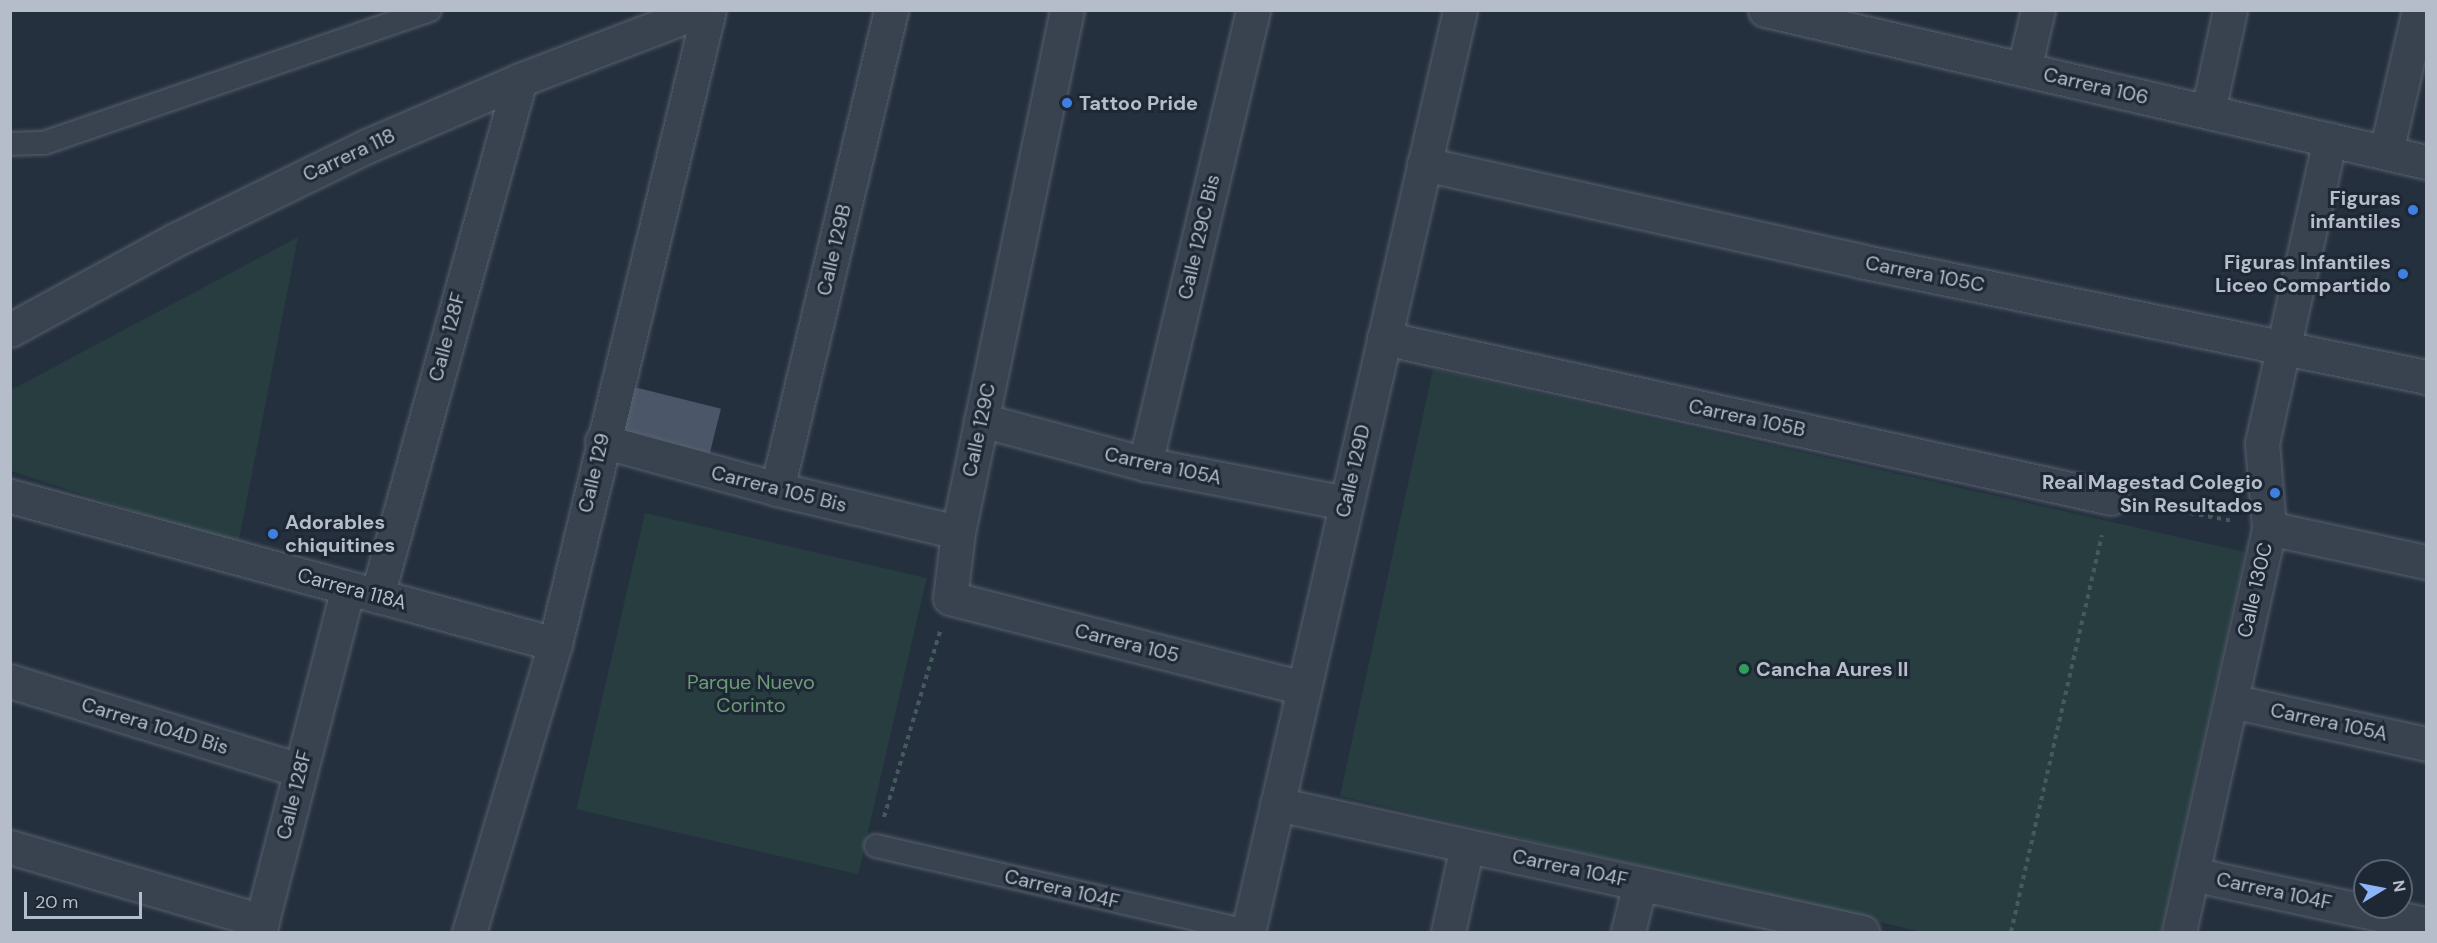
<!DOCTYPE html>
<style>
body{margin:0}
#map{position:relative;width:2437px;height:943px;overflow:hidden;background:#25303f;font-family:"DM Sans",sans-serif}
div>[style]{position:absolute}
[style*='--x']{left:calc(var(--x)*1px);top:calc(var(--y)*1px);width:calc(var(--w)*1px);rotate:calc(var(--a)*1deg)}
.green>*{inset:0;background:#273d40;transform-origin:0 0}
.shadow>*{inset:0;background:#0007}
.building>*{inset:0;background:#4b5768;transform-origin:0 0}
.path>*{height:4px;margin-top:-2px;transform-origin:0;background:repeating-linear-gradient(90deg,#455a5d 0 4.5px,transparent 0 9px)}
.roads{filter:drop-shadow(0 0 2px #57606d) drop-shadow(0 0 2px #57606d)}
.service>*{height:22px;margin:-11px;padding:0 11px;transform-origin:11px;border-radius:11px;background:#39424f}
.minor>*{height:33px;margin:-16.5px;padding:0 16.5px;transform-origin:16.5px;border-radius:16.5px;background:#39424f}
.tertiary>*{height:33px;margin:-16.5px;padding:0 16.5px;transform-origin:16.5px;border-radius:16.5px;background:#39424f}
.dots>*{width:16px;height:16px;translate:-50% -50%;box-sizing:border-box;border:3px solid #1e2734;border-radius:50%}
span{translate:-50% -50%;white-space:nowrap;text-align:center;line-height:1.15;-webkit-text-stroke:6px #1e2734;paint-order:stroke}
.street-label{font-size:20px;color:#b5bdca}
.poi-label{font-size:20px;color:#b5bdca;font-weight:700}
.left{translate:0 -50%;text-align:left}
.right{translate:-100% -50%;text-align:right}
.park-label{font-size:20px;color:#6d9b78}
.frame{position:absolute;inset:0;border:12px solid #b5bdca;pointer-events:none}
.north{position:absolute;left:2353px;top:859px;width:60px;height:60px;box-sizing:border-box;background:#1e2734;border:2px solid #5a6370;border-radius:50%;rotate:80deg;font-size:16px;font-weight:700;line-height:24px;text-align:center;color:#b5bdca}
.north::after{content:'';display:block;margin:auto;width:21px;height:27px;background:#8db4f8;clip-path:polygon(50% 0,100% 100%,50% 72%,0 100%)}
.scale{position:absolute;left:24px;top:892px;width:118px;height:27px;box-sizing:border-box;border:3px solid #b5bdca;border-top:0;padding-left:8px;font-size:18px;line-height:21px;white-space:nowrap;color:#b5bdca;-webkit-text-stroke:4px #1e2734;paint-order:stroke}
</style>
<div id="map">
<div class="green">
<i style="clip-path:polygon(298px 237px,238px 545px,11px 471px,11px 390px)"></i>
<i style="clip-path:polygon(1433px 369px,2245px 552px,2161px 932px,1922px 932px,1340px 796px)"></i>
<i style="left:645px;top:513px;width:289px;height:304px;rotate:13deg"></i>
</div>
<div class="shadow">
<i style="clip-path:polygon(719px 409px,709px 452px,694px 468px,597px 444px)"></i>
</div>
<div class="building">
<i style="left:622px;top:384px;width:102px;height:46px;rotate:14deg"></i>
</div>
<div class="path">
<i style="--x:2146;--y:505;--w:88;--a:10.4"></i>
<i style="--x:884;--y:817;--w:194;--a:-73.2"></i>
<i style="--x:2011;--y:932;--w:407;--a:-77.1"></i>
</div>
<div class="roads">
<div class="service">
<i style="--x:10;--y:144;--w:34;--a:-2"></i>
<i style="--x:44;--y:143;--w:408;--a:-19"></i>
<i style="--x:876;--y:846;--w:382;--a:12.9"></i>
</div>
<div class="minor">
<i style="--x:1067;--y:10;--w:533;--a:101.79"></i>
<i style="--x:958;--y:532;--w:66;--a:96.9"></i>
<i style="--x:950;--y:598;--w:365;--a:14.3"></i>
<i style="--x:2024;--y:69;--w:61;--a:-76.7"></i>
<i style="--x:2208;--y:111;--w:103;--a:-77.7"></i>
<i style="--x:2386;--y:152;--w:146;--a:-76.9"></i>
<i style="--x:1424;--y:164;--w:447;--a:12.5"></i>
<i style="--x:1860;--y:261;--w:578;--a:11.58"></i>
<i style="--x:1384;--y:338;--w:744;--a:12.41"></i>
<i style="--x:981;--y:420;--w:170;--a:15"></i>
<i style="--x:1145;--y:464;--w:205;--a:11"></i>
<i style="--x:602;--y:441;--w:181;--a:15.3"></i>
<i style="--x:777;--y:489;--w:186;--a:13.4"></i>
<i style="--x:1145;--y:464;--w:467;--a:-76.6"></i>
<i style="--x:777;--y:489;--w:492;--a:-76.6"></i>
<i style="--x:2269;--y:528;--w:161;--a:12.2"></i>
<i style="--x:377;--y:596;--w:535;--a:-74.51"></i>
<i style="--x:555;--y:644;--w:652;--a:-76.35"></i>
<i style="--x:10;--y:681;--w:303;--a:17.1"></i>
<i style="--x:2231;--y:701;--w:200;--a:12.4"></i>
<i style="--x:1277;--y:804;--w:599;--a:12.34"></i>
<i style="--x:10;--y:847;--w:263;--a:16.4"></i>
<i style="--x:2192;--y:874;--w:239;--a:12.1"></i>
<i style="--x:259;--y:932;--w:355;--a:-75.5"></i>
<i style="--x:1248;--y:932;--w:946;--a:-77.05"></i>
<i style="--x:1448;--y:932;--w:88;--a:-77.5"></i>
<i style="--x:1628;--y:932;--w:49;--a:-76"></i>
<i style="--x:2179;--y:932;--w:414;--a:-77.4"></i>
<i style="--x:2269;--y:528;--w:85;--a:-94.7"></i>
<i style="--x:2262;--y:443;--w:311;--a:-77.4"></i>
</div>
<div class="tertiary">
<i style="--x:1765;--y:10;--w:678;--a:12.95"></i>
<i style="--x:10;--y:330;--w:188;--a:-28.6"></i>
<i style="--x:175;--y:240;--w:214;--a:-26.1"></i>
<i style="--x:367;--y:146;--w:167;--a:-23.3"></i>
<i style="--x:520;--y:80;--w:195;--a:-21"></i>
<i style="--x:10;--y:496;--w:565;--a:15.19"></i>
<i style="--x:555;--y:644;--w:301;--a:106.6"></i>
</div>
</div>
<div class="dots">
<i style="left:1067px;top:103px;background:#3f7fe0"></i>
<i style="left:2413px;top:210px;background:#3f7fe0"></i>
<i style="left:2403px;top:274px;background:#3f7fe0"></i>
<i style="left:2275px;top:493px;background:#3f7fe0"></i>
<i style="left:273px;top:534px;background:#3f7fe0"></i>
<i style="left:1744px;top:669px;background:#2e9e5b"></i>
</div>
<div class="street-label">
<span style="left:2096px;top:86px;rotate:13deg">Carrera 106</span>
<span style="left:349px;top:155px;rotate:-25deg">Carrera 118</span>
<span style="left:1199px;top:237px;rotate:-77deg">Calle 129C Bis</span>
<span style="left:834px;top:250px;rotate:-77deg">Calle 129B</span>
<span style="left:1925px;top:274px;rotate:11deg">Carrera 105C</span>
<span style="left:447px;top:337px;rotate:-75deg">Calle 128F</span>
<span style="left:1747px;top:418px;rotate:12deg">Carrera 105B</span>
<span style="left:979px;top:430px;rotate:-78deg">Calle 129C</span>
<span style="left:1163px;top:466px;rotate:12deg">Carrera 105A</span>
<span style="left:1353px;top:471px;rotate:-77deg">Calle 129D</span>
<span style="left:594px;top:473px;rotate:-77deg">Calle 129</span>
<span style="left:779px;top:489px;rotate:14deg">Carrera 105 Bis</span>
<span style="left:352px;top:589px;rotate:15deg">Carrera 118A</span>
<span style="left:2255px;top:590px;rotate:-77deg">Calle 130C</span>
<span style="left:1127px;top:643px;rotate:14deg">Carrera 105</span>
<span style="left:2329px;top:722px;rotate:12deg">Carrera 105A</span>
<span style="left:155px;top:726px;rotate:17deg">Carrera 104D Bis</span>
<span style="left:294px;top:795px;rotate:-76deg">Calle 128F</span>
<span style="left:1570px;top:868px;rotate:12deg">Carrera 104F</span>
<span style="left:1062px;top:889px;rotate:13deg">Carrera 104F</span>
<span style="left:2274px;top:891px;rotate:12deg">Carrera 104F</span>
</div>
<div class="poi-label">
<span class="left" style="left:1079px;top:103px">Tattoo Pride</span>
<span class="right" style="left:2401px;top:210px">Figuras<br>infantiles</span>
<span class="right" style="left:2391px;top:274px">Figuras Infantiles<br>Liceo Compartido</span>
<span class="right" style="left:2263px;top:494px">Real Magestad Colegio<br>Sin Resultados</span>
<span class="left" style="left:285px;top:534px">Adorables<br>chiquitines</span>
<span class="left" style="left:1756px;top:669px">Cancha Aures II</span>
</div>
<div class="park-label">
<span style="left:751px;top:694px">Parque Nuevo<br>Corinto</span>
</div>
<div class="frame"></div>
<div class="north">N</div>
<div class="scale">20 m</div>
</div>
